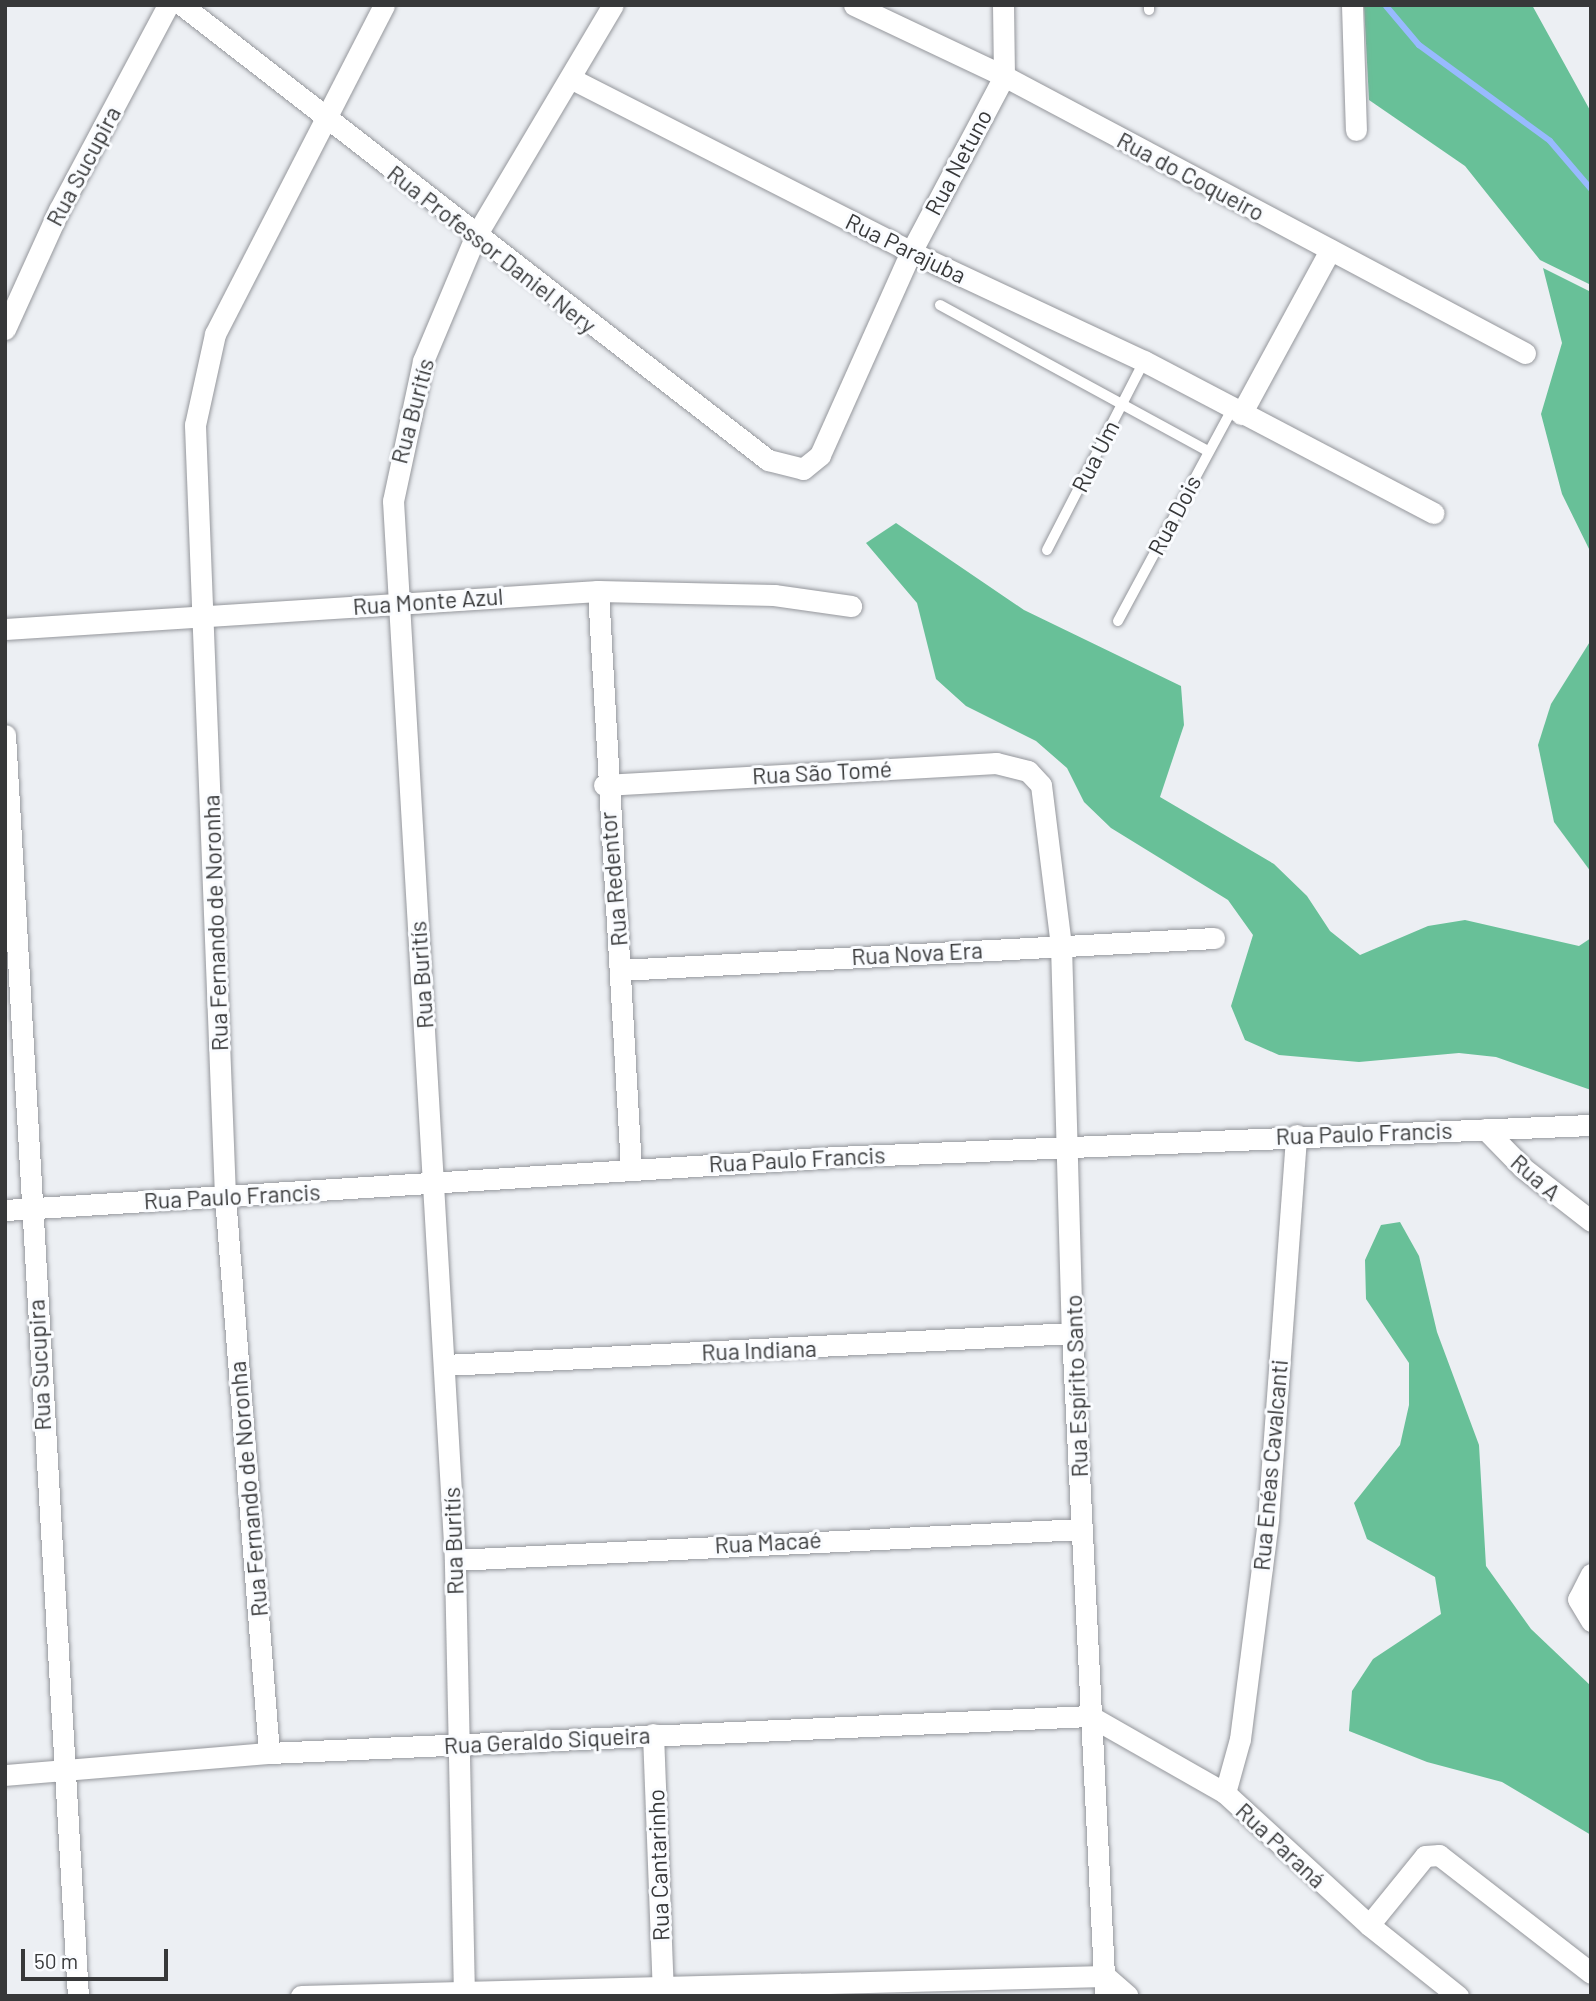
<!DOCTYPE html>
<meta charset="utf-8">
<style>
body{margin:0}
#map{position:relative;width:1596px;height:2001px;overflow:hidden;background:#eceff3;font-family:Barlow,sans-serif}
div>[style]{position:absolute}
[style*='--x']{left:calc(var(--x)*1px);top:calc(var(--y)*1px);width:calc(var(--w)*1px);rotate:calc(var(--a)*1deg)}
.forest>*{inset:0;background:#68c098}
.stream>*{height:6px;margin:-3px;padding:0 3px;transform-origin:3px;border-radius:3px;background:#98bafe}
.roads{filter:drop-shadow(0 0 2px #95979c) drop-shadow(0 0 2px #95979c)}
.lane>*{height:10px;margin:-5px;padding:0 5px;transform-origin:5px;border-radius:5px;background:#fff}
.street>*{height:21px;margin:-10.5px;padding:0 10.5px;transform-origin:10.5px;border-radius:10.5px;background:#fff}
span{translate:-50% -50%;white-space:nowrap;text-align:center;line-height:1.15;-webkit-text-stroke:6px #fafcff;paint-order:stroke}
.street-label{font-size:23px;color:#373839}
.frame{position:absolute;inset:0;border:7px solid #373839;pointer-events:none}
.scale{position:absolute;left:21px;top:1949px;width:147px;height:32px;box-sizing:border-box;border:4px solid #373839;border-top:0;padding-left:9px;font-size:21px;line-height:24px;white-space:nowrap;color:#373839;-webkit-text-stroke:5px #fafcff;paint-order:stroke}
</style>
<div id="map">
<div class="forest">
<i style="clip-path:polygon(1364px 5px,1532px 5px,1591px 112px,1591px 285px,1540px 260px,1465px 166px,1369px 100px)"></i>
<i style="clip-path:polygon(1543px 268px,1591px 292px,1591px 553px,1562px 494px,1541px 414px,1562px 343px)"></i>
<i style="clip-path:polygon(896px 523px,1024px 610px,1181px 686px,1184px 725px,1160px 797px,1274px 864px,1307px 896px,1330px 931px,1360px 955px,1428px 926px,1465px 920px,1579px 946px,1591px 938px,1591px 1090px,1496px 1057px,1459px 1053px,1359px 1062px,1279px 1055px,1245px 1040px,1231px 1006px,1253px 935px,1228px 900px,1111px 828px,1084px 802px,1067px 768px,1036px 741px,966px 706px,936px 679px,917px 603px,866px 543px)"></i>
<i style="clip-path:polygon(1591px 640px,1591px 872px,1554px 822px,1538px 745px,1551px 704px)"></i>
<i style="clip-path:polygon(1400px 1222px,1419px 1256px,1437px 1332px,1479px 1445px,1486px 1566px,1531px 1629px,1591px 1686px,1591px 1835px,1502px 1782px,1427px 1762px,1349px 1731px,1352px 1691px,1373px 1659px,1441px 1614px,1435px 1577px,1367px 1539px,1354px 1503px,1400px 1445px,1409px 1405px,1409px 1363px,1366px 1299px,1365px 1260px,1381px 1225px)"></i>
</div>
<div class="stream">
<i style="--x:1386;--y:6;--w:51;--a:49.8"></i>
<i style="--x:1419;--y:45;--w:162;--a:36.2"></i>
<i style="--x:1550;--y:141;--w:63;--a:49.5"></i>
</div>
<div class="roads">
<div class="lane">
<i style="--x:1149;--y:5;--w:5;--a:90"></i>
<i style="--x:940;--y:305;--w:305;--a:28.6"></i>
<i style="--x:1047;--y:550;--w:212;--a:-62.8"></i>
<i style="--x:1118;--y:621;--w:241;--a:-61.7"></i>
</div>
<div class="street">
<i style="--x:182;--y:5;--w:742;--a:37.83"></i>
<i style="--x:768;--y:460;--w:36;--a:14"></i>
<i style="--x:803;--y:469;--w:22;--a:-39"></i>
<i style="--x:820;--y:455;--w:222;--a:-65.9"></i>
<i style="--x:911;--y:252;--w:199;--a:-62.1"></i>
<i style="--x:1004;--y:76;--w:71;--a:-90.8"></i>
<i style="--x:854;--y:5;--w:166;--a:25.3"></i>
<i style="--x:1004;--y:76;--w:590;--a:28"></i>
<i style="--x:1352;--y:5;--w:125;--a:88.2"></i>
<i style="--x:572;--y:79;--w:381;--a:27"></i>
<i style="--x:911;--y:252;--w:257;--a:25.1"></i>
<i style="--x:1144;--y:361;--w:327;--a:27.7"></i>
<i style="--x:5;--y:329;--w:131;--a:-65.6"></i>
<i style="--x:59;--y:210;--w:232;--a:-62"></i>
<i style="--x:1241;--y:414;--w:187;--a:-61.5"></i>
<i style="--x:598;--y:591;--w:578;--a:86.73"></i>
<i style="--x:5;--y:629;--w:594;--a:-3.67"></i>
<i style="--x:598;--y:591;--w:176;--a:1.3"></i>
<i style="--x:774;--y:595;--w:78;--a:8.1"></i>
<i style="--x:5;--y:735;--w:1263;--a:86.69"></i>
<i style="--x:604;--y:785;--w:393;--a:-3.2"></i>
<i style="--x:996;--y:763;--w:33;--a:14"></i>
<i style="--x:1028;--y:771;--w:19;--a:47"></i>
<i style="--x:1041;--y:785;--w:161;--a:82.9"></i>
<i style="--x:1061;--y:945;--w:388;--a:88.4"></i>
<i style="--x:1072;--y:1333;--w:664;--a:87.15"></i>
<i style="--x:620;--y:970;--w:595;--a:-3.08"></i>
<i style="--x:1485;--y:1129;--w:54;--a:45.7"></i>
<i style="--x:1523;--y:1168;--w:86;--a:37.9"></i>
<i style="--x:5;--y:1210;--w:833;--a:-3.65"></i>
<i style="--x:836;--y:1157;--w:756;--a:-2.43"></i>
<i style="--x:445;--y:1365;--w:628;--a:-2.92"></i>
<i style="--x:455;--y:1560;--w:628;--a:-2.83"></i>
<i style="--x:1591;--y:1574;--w:28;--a:117"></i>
<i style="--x:1578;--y:1599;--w:26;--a:59"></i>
<i style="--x:653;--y:1734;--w:262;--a:87.8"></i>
<i style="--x:269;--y:1753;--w:559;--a:-94.52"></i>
<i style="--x:225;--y:1196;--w:772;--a:-92.23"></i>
<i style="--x:195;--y:425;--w:93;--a:-77.6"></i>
<i style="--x:215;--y:334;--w:370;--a:-62.8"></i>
<i style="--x:5;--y:1775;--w:265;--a:-4.8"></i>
<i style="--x:269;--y:1753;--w:822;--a:-2.58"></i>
<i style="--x:1090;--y:1716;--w:155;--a:29.7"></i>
<i style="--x:1225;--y:1793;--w:195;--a:42.5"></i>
<i style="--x:1369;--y:1925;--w:114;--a:38.6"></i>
<i style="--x:1225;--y:1793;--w:56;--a:-74.5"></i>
<i style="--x:1240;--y:1739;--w:222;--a:-82.7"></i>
<i style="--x:1268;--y:1519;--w:385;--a:-85.8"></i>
<i style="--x:1369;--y:1925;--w:89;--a:-50.9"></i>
<i style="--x:1425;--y:1856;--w:14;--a:-4"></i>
<i style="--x:1439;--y:1855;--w:192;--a:37.8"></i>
<i style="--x:301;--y:1996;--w:804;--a:-1.42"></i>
<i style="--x:1105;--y:1976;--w:30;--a:41"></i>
<i style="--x:464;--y:1996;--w:436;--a:-91.2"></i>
<i style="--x:455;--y:1560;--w:1061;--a:-93.35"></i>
<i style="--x:393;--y:501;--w:143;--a:-77.9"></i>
<i style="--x:423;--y:361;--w:134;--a:-67.2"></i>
<i style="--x:475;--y:237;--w:270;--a:-59.3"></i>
</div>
</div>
<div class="street-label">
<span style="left:958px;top:162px;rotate:-62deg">Rua Netuno</span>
<span style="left:83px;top:166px;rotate:-62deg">Rua Sucupira</span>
<span style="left:1191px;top:176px;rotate:28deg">Rua do Coqueiro</span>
<span style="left:906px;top:248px;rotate:26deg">Rua Parajuba</span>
<span style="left:492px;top:249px;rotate:38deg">Rua Professor Daniel Nery</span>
<span style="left:412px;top:411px;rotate:-75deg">Rua Buritís</span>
<span style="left:1095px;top:456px;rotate:-63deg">Rua Um</span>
<span style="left:1174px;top:515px;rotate:-62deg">Rua Dois</span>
<span style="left:428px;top:601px;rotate:-4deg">Rua Monte Azul</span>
<span style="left:822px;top:772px;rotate:-3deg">Rua São Tomé</span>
<span style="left:613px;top:879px;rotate:-95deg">Rua Redentor</span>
<span style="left:215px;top:923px;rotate:-92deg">Rua Fernando de Noronha</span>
<span style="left:917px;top:953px;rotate:-3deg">Rua Nova Era</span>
<span style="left:421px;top:975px;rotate:-94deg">Rua Buritís</span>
<span style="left:1364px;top:1133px;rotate:-2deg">Rua Paulo Francis</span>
<span style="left:797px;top:1159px;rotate:-3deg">Rua Paulo Francis</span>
<span style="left:1536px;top:1177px;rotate:41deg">Rua A</span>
<span style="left:232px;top:1196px;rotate:-3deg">Rua Paulo Francis</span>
<span style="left:759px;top:1350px;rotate:-2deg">Rua Indiana</span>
<span style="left:39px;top:1365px;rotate:-93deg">Rua Sucupira</span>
<span style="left:1076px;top:1386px;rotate:-92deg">Rua Espírito Santo</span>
<span style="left:1270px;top:1465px;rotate:-85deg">Rua Enéas Cavalcanti</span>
<span style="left:248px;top:1489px;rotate:-95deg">Rua Fernando de Noronha</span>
<span style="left:453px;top:1541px;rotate:-92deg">Rua Buritís</span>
<span style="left:768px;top:1542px;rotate:-3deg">Rua Macaé</span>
<span style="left:547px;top:1740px;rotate:-3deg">Rua Geraldo Siqueira</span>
<span style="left:1281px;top:1845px;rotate:43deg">Rua Paraná</span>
<span style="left:658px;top:1865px;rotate:-92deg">Rua Cantarinho</span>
</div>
<div class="frame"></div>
<div class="scale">50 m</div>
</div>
